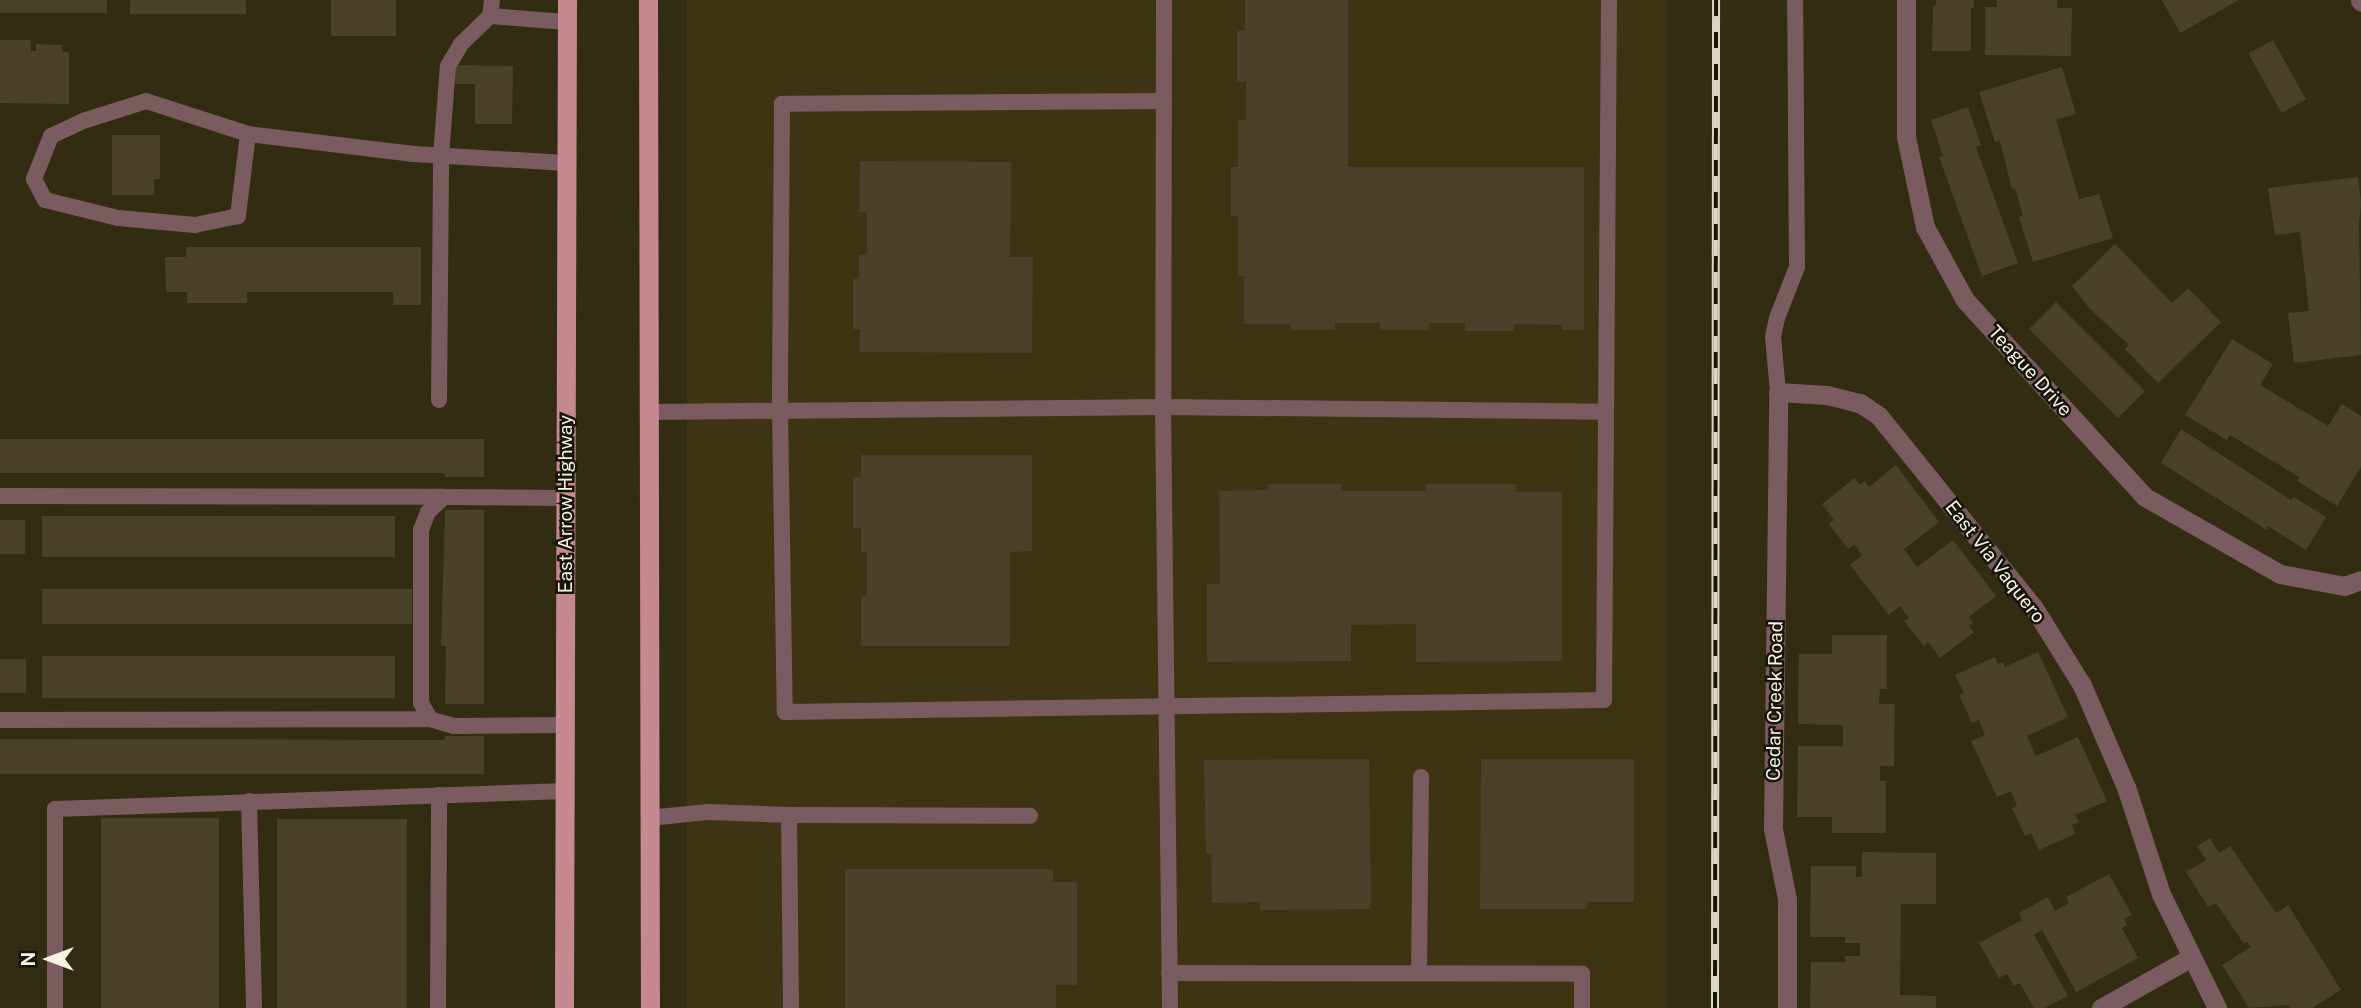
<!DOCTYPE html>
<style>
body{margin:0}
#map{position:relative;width:2361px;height:1008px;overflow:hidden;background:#322c13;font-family:"Public Sans",sans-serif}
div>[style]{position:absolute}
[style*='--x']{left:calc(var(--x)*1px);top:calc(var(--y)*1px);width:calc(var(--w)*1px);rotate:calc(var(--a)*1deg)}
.built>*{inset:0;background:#3c3413;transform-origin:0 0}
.building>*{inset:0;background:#494229;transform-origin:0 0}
.service>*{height:16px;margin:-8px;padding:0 8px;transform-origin:8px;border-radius:8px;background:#795b60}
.minor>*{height:19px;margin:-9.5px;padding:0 9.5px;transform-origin:9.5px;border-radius:9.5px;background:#795b60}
.primary>*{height:19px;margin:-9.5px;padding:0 9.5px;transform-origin:9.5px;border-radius:9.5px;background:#c68992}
.rail>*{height:8px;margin-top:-4px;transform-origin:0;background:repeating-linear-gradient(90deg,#17140a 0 16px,#dbd7c7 0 32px);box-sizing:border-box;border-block:2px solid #dbd7c7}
span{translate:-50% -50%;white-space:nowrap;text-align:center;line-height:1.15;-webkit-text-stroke:5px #17140a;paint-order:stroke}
.street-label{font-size:19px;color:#f7f3e4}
.north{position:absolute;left:14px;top:924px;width:70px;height:70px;-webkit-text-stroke:5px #17140a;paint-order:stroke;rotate:270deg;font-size:19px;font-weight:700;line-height:28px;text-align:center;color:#f7f3e4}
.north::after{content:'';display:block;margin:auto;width:24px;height:32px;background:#f7f3e4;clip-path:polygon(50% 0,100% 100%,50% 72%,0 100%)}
</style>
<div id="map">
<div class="built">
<i style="left:687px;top:0;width:979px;height:1008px"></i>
</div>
<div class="building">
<i style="left:0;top:0;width:107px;height:13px"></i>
<i style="left:130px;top:0;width:116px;height:14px"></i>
<i style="left:331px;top:0;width:65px;height:36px"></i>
<i style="clip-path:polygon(1245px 0,1348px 0,1348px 167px,1584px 167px,1584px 330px,1562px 330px,1562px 325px,1514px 324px,1514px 331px,1465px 331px,1465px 323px,1429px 323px,1429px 330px,1380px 330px,1380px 323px,1335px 323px,1335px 330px,1291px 330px,1291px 324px,1244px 324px,1244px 276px,1238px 276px,1238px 216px,1231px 216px,1231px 167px,1238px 167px,1238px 120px,1246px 120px,1246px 82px,1237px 82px,1237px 31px,1245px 31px)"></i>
<i style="clip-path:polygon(1936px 0,1974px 0,1974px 8px,1971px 8px,1971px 51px,1932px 51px,1933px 6px,1936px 6px)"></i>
<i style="clip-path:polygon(1997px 0,2057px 0,2057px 8px,2072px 8px,2071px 56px,1985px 55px,1985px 7px,1997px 7px)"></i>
<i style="clip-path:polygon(2162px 0,2239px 0,2180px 33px)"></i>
<i style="clip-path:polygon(0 40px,31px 40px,31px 51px,36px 51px,36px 44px,62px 45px,62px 52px,69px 52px,69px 104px,0 103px)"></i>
<i style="left:2273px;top:40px;width:68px;height:28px;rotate:61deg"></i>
<i style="clip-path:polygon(453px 65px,513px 66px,512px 124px,475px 124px,475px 84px,453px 84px)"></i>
<i style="clip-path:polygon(2062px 67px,2076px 114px,2056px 120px,2079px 199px,2099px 194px,2113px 238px,2033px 262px,2019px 217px,2023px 216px,2015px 188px,2012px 189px,2000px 141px,1995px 142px,1979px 92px)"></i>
<i style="clip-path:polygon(1968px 107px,1981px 145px,1976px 147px,2018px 263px,1982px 276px,1939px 157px,1943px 156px,1931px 120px)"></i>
<i style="clip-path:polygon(112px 135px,160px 135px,160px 179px,154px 179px,154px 195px,112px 195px)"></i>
<i style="clip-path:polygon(860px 161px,1011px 162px,1010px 257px,1033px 257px,1032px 353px,859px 352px,860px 329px,853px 329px,853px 279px,859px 279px,859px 255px,867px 255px,867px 212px,859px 212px)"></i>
<i style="clip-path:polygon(2358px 177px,2361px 203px,2359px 224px,2361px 355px,2294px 363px,2288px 313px,2309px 311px,2300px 232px,2275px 235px,2268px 188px)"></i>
<i style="clip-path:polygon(2115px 244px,2172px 303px,2188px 288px,2221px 322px,2158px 383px,2125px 349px,2129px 345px,2090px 309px,2072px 286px)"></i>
<i style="clip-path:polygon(186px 247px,421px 247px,421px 305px,393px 305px,393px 292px,247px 292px,247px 303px,187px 303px,187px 292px,166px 292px,165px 257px,186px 257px)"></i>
<i style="left:2056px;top:302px;width:126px;height:38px;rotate:45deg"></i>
<i style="clip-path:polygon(2232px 339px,2273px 364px,2260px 385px,2328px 426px,2342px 404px,2361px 416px,2361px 467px,2337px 506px,2297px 481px,2299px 477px,2230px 435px,2227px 440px,2185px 415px)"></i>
<i style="clip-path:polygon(2181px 429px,2291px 500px,2294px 497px,2326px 517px,2306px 550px,2268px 526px,2267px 530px,2161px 463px)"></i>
<i style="clip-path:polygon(0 439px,484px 439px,484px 477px,445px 477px,445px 473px,0 473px)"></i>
<i style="clip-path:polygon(861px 455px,1032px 455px,1032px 551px,1010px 552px,1010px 646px,861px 646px,861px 596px,867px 596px,867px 552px,861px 552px,861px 528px,853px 528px,853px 477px,861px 477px)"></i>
<i style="clip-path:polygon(1896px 465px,1939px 522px,1904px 549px,1917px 567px,1953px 540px,1996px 596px,1969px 617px,1973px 622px,1969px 626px,1974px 632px,1940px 658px,1928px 642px,1924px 646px,1904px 621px,1909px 618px,1900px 606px,1889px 615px,1850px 565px,1862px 555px,1854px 544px,1848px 549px,1829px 524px,1834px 520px,1822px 504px,1855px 478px,1860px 485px,1865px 481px,1869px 487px)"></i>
<i style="clip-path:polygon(1268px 484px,1341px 484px,1341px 491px,1426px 491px,1426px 484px,1516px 484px,1516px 492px,1562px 492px,1562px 661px,1416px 662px,1416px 624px,1351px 625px,1351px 661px,1207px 662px,1207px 584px,1220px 584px,1219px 491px,1268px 490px)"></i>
<i style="clip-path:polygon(445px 510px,484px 510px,484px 704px,445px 704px,446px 646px,441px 646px)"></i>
<i style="left:42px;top:516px;width:353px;height:41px"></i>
<i style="left:0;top:520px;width:25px;height:34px"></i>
<i style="left:42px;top:589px;width:370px;height:35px"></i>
<i style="clip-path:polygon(1832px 635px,1887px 635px,1887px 689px,1880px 689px,1879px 704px,1895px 704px,1894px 766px,1880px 766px,1880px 781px,1886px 781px,1886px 833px,1832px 833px,1832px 817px,1797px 817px,1798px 746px,1843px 746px,1843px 725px,1798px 724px,1799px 654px,1832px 654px)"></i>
<i style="clip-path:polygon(2038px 652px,2068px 717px,2027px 736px,2036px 756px,2078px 737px,2107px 801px,2075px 815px,2079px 822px,2072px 825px,2075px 834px,2039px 850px,2031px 833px,2025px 836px,2012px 808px,2017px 806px,2011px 791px,1997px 797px,1971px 741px,1985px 735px,1979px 720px,1972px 723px,1959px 695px,1964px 693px,1955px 675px,1995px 657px,1998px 664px,2003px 662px,2005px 667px)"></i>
<i style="left:42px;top:656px;width:353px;height:42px"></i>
<i style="left:0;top:659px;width:26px;height:34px"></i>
<i style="clip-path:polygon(445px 736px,484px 736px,484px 774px,0 774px,0 739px,445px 740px)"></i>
<i style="clip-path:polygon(1369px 759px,1371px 909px,1260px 910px,1260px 902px,1212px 903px,1211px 854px,1206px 854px,1204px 760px)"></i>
<i style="clip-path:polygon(1481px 759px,1634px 759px,1634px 902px,1587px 902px,1587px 909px,1480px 909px)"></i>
<i style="left:101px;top:818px;width:118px;height:190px"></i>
<i style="left:277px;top:819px;width:130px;height:189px"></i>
<i style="clip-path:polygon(2210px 838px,2219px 853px,2230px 846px,2276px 913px,2288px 905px,2341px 990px,2312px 1008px,2290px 1008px,2288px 1005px,2249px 1008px,2222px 965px,2251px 947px,2247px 942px,2244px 944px,2216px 903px,2208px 907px,2186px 872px,2206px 860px,2197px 846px)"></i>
<i style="clip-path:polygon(1862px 852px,1936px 853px,1936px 904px,1901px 904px,1900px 995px,1936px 996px,1936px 1008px,1810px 1008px,1811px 962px,1845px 962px,1845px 956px,1860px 956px,1860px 943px,1845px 943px,1845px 937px,1810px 937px,1811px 866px,1856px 866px,1856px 877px,1862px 877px)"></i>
<i style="clip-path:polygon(845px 869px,1053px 869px,1053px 882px,1077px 882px,1077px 985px,1056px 985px,1056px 1008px,845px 1008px)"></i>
<i style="clip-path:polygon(2109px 874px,2132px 915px,2124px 919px,2127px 925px,2122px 928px,2138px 958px,2076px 992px,2042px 930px,2034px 935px,2068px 996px,2045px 1008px,2034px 1008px,2020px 983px,2014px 986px,2007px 974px,1999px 978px,1979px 943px,2022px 920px,2019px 913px,2048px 897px,2055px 911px,2069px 903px,2066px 897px)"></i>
</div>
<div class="service">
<i style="--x:1164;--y:0;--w:407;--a:90.1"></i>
<i style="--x:1163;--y:407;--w:601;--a:89.33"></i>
<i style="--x:490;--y:16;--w:77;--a:4.5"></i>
<i style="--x:1164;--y:101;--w:382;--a:179.6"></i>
<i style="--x:782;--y:104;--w:306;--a:90.4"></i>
<i style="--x:780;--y:410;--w:302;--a:89.1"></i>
<i style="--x:785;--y:712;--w:819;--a:-0.84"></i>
<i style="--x:1604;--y:700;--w:700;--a:-89.59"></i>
<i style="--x:248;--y:134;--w:83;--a:97"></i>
<i style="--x:238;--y:216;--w:44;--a:168.2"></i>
<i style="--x:195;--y:225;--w:77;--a:-174.8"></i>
<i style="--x:118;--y:218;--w:75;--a:-166.1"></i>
<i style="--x:45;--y:200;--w:24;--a:-118"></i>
<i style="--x:34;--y:179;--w:46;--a:-68.4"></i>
<i style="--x:51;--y:136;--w:35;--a:-25"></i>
<i style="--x:83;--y:121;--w:66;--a:-17.6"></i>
<i style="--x:146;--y:101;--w:107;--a:17.9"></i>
<i style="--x:248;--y:134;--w:167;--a:6.9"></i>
<i style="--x:414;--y:154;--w:153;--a:3.4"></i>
<i style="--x:1778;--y:392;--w:55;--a:-95.2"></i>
<i style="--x:1773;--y:337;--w:19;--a:-78"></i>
<i style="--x:1777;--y:318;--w:55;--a:-68.6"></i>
<i style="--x:1797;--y:267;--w:267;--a:-90.4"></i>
<i style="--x:439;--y:400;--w:244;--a:-89.5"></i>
<i style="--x:441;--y:156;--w:90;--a:-85.6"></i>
<i style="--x:448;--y:66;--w:26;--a:-59"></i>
<i style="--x:461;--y:44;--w:40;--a:-44"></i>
<i style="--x:490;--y:16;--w:16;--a:-83"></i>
<i style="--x:648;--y:412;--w:515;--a:-0.56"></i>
<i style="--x:1163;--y:407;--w:443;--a:0.6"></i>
<i style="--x:0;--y:496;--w:444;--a:0.1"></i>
<i style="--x:0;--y:720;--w:430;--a:-0.1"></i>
<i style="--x:565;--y:725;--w:111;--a:179.5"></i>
<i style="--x:454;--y:726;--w:25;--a:-164"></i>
<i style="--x:430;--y:719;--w:18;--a:-119"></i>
<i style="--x:421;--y:703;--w:173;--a:-90"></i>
<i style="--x:421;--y:530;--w:19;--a:-69"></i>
<i style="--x:428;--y:512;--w:22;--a:-43"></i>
<i style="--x:444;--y:497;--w:122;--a:0.5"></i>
<i style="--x:249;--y:801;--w:207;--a:88.6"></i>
<i style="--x:789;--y:815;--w:241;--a:0.2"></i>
<i style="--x:649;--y:818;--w:59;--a:-5.8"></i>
<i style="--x:708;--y:812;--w:81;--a:2.1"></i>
<i style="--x:789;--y:815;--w:193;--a:89.4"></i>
<i style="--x:1169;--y:973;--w:413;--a:0.1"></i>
<i style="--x:1582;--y:974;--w:34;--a:90"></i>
<i style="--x:1419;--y:973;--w:196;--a:-89.4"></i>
<i style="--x:55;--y:1008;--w:199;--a:-90"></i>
<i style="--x:55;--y:809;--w:510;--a:-2.02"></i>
<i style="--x:438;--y:1008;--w:213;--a:-89.7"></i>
</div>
<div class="minor">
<i style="--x:1906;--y:0;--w:137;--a:90"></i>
<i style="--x:1906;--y:137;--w:92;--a:78.1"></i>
<i style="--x:1925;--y:227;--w:83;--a:61.3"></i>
<i style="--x:1965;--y:300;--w:267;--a:47.6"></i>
<i style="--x:2145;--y:497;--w:155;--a:29.7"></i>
<i style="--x:2280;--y:574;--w:65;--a:10.6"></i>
<i style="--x:2344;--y:586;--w:18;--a:-19"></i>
<i style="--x:2360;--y:0;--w:2;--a:63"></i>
<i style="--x:1787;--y:1008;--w:109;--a:-90"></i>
<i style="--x:1787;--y:899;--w:71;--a:-101.3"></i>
<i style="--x:1773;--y:829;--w:437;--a:-89.3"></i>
<i style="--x:1778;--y:392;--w:49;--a:3.5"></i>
<i style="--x:1827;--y:395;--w:34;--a:14"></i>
<i style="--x:1860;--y:403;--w:23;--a:34"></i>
<i style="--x:1879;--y:416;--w:247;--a:51.1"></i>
<i style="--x:2034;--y:608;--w:91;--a:58.1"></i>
<i style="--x:2082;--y:685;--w:111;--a:66.7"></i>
<i style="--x:2126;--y:787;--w:113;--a:71.9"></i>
<i style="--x:2161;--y:894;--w:127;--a:63.8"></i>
<i style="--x:2101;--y:1008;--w:102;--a:-29.3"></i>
</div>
<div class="primary">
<i style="--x:648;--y:0;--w:1008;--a:89.89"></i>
<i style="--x:564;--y:1008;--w:1008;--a:-89.83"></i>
</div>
<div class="rail">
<i style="--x:1715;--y:1008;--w:1008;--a:-89.94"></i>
</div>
<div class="street-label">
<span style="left:2030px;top:371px;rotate:48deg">Teague Drive</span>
<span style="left:566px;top:504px;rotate:-90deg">East Arrow Highway</span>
<span style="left:1995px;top:562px;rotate:52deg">East Via Vaquero</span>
<span style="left:1775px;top:701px;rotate:-89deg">Cedar Creek Road</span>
</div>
<div class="north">N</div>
</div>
